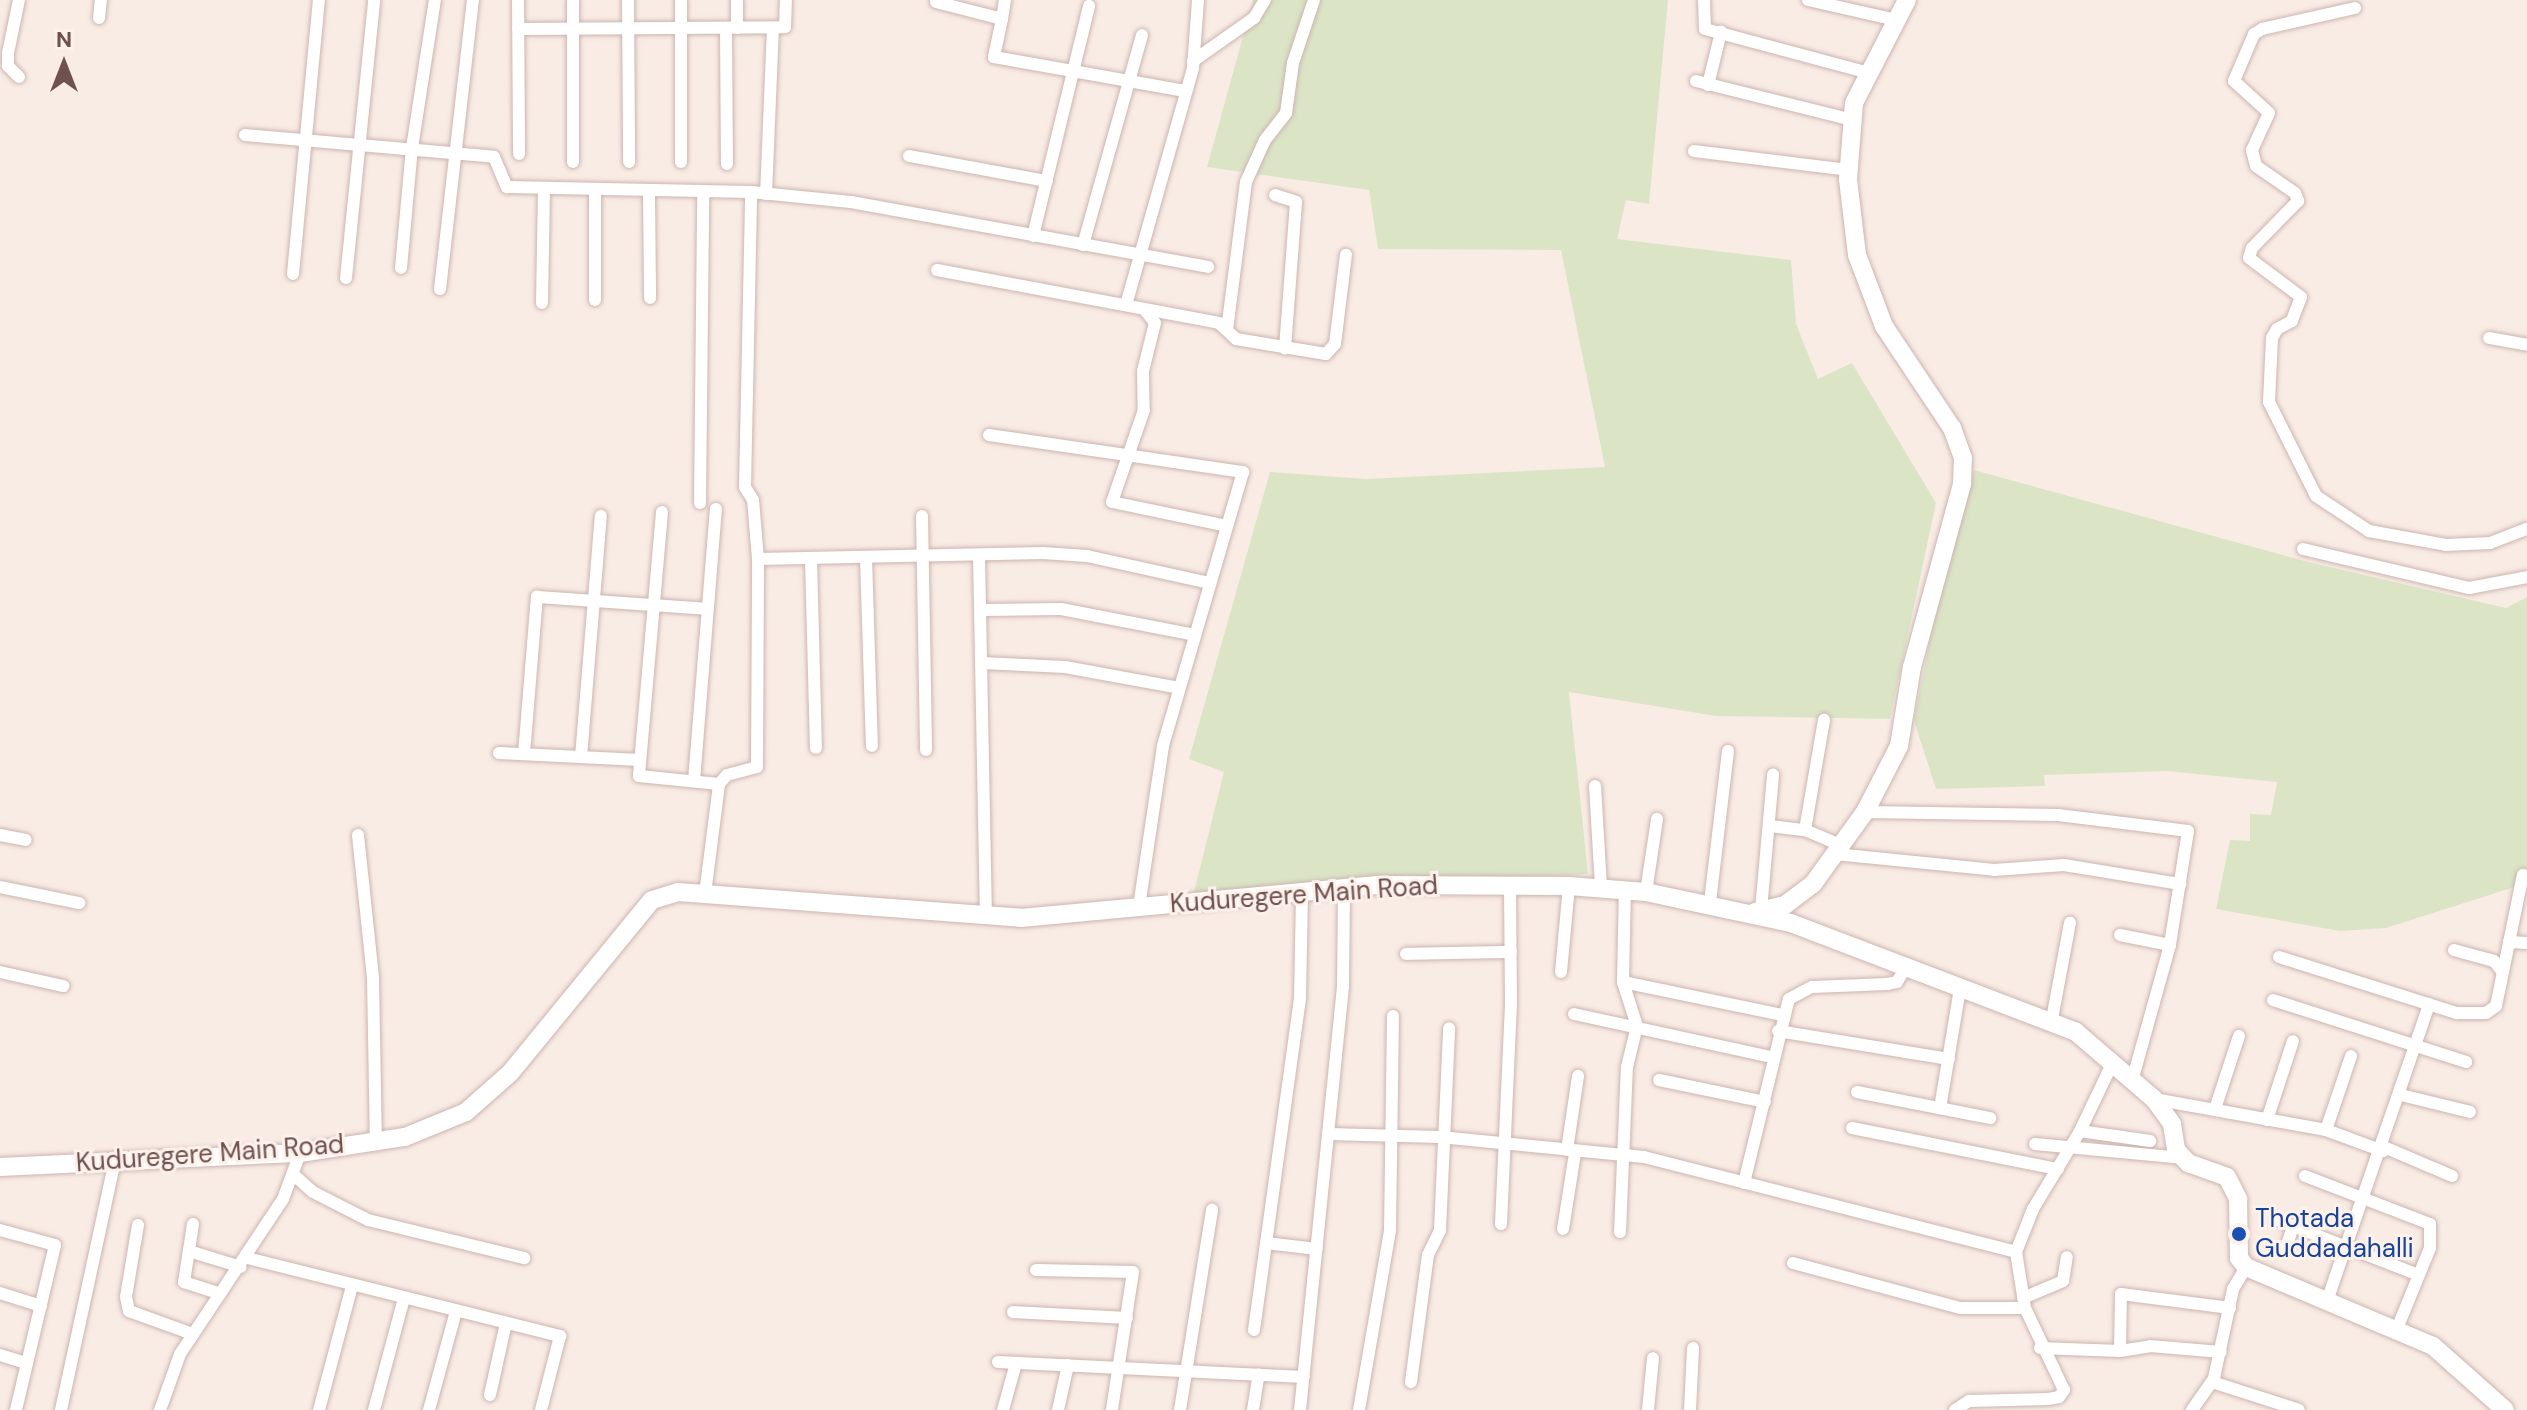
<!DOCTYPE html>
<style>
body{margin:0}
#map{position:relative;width:2527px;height:1410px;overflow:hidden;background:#f9ece5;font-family:"DM Sans",sans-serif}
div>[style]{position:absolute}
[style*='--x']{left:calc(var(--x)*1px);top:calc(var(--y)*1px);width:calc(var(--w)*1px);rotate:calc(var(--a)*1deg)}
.green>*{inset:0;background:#dbe5c6}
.roads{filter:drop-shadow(0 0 2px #ccb5b0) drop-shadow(0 0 2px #ccb5b0)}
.street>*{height:12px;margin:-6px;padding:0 6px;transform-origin:6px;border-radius:6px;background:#fff}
.secondary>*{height:18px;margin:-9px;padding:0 9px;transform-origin:9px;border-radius:9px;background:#fff}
.dots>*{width:22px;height:22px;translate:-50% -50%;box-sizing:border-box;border:4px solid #fdf1eb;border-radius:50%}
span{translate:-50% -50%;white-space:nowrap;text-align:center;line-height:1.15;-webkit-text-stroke:6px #fdf1eb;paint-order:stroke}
.street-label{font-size:26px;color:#6f514e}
.transit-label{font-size:26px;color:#164399}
.left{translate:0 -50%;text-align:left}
.north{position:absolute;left:24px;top:24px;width:80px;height:80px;-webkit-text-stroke:6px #fdf1eb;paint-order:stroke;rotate:0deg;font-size:22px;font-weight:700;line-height:32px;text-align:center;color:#6f514e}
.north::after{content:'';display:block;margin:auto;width:28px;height:36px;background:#6f514e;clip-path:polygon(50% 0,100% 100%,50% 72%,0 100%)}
</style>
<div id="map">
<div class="green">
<i style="clip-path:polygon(1253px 0,1668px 0,1649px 204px,1626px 200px,1617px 239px,1791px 260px,1796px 324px,1818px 379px,1852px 363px,1936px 503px,1890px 719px,1716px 716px,1569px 692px,1588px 874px,1194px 892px,1224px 772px,1189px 759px,1270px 472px,1366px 479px,1605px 467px,1561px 250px,1378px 249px,1369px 190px,1207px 167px)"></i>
<i style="clip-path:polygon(1974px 470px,2308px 562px,2506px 608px,2527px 597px,2527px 883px,2386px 928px,2340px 931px,2216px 909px,2230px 840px,2250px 841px,2250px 814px,2271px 815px,2277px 782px,2167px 771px,2044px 775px,2045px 786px,1936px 789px,1914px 721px,1940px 589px)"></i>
</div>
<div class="roads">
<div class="street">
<i style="--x:518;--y:0;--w:154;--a:89.6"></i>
<i style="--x:573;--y:0;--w:162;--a:90"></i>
<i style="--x:628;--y:0;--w:162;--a:89.6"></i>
<i style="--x:681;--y:0;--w:162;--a:90"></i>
<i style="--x:737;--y:0;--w:28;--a:90"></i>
<i style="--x:1704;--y:0;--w:29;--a:88"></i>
<i style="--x:1705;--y:29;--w:167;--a:15"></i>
<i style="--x:1808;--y:0;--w:90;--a:12.8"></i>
<i style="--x:936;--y:2;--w:68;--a:14.4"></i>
<i style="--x:1002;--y:19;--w:39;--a:102"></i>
<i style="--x:994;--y:57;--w:194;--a:10.1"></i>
<i style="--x:2355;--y:8;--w:95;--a:167.3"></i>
<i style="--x:2262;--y:29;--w:9;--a:148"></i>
<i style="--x:2254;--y:34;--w:51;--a:113.1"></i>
<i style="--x:2234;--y:81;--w:47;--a:42.4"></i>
<i style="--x:2269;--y:113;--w:41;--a:114.7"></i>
<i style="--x:2252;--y:150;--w:16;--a:76"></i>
<i style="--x:2256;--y:166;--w:47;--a:34.7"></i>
<i style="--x:2295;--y:193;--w:9;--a:69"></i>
<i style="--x:2298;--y:201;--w:66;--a:134.4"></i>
<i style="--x:2252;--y:248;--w:10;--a:107"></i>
<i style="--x:2249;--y:258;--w:65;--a:36.9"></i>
<i style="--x:2301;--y:297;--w:26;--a:111"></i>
<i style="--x:2292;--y:321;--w:17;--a:152"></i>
<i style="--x:2277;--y:329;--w:10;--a:119"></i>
<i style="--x:2272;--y:338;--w:64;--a:92.7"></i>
<i style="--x:2269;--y:402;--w:105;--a:63.4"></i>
<i style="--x:2316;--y:496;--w:64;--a:33.4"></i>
<i style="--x:2369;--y:531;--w:78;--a:10.3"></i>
<i style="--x:2446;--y:545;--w:44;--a:-2.6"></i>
<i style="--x:2490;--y:543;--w:40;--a:-21"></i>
<i style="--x:99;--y:18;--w:18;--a:-84"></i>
<i style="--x:1002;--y:19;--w:19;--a:-81"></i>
<i style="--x:726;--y:28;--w:136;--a:89.6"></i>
<i style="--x:518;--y:29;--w:267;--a:-0.4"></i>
<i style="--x:785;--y:27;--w:27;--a:-88"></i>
<i style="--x:1193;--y:61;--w:75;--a:-35.2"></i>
<i style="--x:1254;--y:18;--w:21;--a:-59"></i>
<i style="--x:19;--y:77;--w:16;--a:-135"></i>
<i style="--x:8;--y:66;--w:13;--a:-90"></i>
<i style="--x:8;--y:53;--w:54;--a:-78.3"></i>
<i style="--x:1696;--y:81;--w:162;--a:14"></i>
<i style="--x:1708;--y:85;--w:55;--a:-76.2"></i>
<i style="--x:245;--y:135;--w:250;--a:5"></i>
<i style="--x:494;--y:157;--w:33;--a:67"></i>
<i style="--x:507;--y:187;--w:244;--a:1.2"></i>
<i style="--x:751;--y:192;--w:100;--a:5.7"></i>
<i style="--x:851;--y:202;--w:363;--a:10.3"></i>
<i style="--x:1694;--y:151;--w:155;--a:7"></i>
<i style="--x:909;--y:156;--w:140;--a:10.3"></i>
<i style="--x:649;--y:194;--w:104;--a:89.4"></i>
<i style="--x:766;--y:194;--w:166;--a:-87.6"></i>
<i style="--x:1275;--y:195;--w:22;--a:18"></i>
<i style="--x:1296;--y:202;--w:147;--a:94.3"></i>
<i style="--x:1033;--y:236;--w:237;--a:-76.3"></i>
<i style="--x:1083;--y:245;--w:218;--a:-74.3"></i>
<i style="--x:401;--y:268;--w:121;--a:-84.8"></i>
<i style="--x:412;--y:148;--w:150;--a:-81.2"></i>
<i style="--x:937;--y:270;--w:287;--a:10.6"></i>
<i style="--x:1219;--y:323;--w:23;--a:43"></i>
<i style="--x:1236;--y:339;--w:91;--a:9.5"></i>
<i style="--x:1326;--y:354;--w:13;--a:-48"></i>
<i style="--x:1335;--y:344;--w:90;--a:-83"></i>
<i style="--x:293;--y:274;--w:275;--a:-84.6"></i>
<i style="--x:346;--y:278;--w:279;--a:-84.2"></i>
<i style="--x:440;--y:289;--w:291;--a:-83.5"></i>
<i style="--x:595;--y:300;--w:108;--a:-90"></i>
<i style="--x:542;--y:303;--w:114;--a:-89"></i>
<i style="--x:1126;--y:305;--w:246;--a:-74.2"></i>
<i style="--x:1193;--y:68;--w:68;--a:-85.8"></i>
<i style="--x:1145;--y:310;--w:16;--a:52"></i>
<i style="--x:1155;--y:323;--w:49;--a:104"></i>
<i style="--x:1143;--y:371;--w:39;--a:89"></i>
<i style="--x:1144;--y:410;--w:97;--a:109.2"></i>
<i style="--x:1112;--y:502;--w:117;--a:11.8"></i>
<i style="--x:1227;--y:330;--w:149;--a:-82.7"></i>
<i style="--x:1246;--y:182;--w:46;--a:-65.7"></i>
<i style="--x:1265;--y:140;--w:34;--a:-52"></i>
<i style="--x:1286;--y:113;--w:50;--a:-82"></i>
<i style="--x:1293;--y:63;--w:66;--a:-71.6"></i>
<i style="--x:2489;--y:338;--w:39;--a:10"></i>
<i style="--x:989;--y:435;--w:257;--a:8.3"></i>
<i style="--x:1243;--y:472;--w:285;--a:106.3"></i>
<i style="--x:1163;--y:746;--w:163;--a:98.5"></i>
<i style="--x:700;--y:503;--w:311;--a:-89.4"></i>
<i style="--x:662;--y:512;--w:265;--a:95"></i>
<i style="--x:639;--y:776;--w:80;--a:5.7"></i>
<i style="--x:922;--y:516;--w:234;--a:89"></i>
<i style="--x:2303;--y:549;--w:171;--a:13.2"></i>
<i style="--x:2469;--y:588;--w:59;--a:-10.7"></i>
<i style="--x:979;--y:555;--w:361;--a:88.9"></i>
<i style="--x:866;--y:558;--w:188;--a:88.2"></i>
<i style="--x:758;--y:559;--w:285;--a:-1.2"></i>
<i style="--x:1043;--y:553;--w:44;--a:3.9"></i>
<i style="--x:1087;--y:556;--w:126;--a:12.4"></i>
<i style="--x:811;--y:559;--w:189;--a:88.5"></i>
<i style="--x:982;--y:610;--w:79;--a:-0.7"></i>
<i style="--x:1061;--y:609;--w:136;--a:11"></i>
<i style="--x:983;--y:663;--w:82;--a:2.8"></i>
<i style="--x:1065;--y:667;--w:116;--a:10.4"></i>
<i style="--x:499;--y:753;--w:141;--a:2.8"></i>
<i style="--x:524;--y:754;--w:158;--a:-85.3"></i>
<i style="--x:537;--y:597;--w:170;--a:4"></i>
<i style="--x:581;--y:757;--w:242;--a:-85.3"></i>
<i style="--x:694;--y:781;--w:273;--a:-85.4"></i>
<i style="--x:1595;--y:786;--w:102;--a:86.6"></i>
<i style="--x:1865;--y:812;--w:193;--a:0.9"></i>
<i style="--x:2058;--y:815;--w:131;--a:7"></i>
<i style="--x:2188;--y:831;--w:115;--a:99"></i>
<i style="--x:2170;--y:945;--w:141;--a:105.6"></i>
<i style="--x:1770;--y:826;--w:35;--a:7"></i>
<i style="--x:1805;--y:830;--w:39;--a:23"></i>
<i style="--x:1805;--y:830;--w:112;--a:-80.2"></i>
<i style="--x:0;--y:835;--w:26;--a:11"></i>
<i style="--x:358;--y:835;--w:143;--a:84"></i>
<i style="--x:373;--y:977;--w:164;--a:89"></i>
<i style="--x:1835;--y:854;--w:160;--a:5.7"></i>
<i style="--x:1994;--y:870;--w:70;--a:-4.1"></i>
<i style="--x:2064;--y:865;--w:118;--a:9.3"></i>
<i style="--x:0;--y:887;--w:81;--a:11.4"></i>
<i style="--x:1646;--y:892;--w:74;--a:-81.4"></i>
<i style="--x:705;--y:894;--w:111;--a:-82.7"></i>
<i style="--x:719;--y:784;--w:12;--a:-48"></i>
<i style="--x:727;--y:775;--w:31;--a:-15"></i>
<i style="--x:757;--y:767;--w:208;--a:-89.7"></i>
<i style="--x:758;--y:559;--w:59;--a:-94.8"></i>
<i style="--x:753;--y:500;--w:15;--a:-122"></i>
<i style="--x:745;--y:487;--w:295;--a:-88.8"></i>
<i style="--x:1710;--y:902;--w:152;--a:-83.2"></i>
<i style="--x:1761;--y:910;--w:136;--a:-84.9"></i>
<i style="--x:2120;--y:935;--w:51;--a:11.3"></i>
<i style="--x:2509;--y:942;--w:18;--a:3"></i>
<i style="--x:2454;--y:950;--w:41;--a:15.4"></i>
<i style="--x:2494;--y:961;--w:14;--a:51"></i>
<i style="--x:1406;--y:954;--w:105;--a:-1.1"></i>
<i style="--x:2279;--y:957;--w:187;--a:17.5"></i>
<i style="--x:2457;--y:1013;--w:29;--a:0"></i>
<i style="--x:2486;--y:1013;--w:12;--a:-35"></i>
<i style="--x:2496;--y:1006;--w:134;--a:-78.4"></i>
<i style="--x:0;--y:972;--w:65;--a:12.5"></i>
<i style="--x:1561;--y:972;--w:86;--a:-84.7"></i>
<i style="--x:1623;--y:982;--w:162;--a:11.7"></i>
<i style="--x:2273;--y:1000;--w:203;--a:17.8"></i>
<i style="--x:1574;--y:1014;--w:203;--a:12.3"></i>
<i style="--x:2052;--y:1019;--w:98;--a:-79.4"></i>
<i style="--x:1778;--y:1031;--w:173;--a:9.3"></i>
<i style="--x:1659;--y:1080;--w:108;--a:11.7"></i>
<i style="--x:1857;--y:1092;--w:136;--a:11.1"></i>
<i style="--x:2401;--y:1095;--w:71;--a:13.8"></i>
<i style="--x:2154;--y:1099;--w:175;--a:10.2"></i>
<i style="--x:2326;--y:1130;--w:61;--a:20.2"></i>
<i style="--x:1940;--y:1108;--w:121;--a:-80.5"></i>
<i style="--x:2215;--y:1109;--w:77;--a:-71.8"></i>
<i style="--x:2267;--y:1120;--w:83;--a:-71.8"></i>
<i style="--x:1852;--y:1128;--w:210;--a:11.3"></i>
<i style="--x:2326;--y:1130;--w:78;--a:-71.3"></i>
<i style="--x:2080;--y:1131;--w:71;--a:8.1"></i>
<i style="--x:1329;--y:1134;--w:111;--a:1.5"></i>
<i style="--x:1440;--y:1137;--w:205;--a:5.6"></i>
<i style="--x:1644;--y:1157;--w:384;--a:14.3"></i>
<i style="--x:2035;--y:1144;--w:150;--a:5.4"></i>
<i style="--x:2384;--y:1147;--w:74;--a:23.1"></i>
<i style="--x:1567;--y:1150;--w:75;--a:-81.5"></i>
<i style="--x:294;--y:1175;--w:25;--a:42"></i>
<i style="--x:313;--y:1192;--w:62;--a:27"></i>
<i style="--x:368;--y:1220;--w:161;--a:13.7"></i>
<i style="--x:2305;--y:1176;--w:134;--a:21"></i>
<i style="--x:2430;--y:1224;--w:24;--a:90"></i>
<i style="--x:2430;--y:1248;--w:87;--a:112.2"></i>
<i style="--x:1744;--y:1183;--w:189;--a:-76.3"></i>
<i style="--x:1789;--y:999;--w:26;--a:-28"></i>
<i style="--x:1812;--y:987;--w:75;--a:-2.3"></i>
<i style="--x:1887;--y:984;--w:10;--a:-11"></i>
<i style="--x:1897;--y:982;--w:17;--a:-59"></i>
<i style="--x:2280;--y:1221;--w:146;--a:21.3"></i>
<i style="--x:193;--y:1224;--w:59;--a:98.8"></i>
<i style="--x:184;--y:1282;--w:38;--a:18"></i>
<i style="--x:1501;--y:1224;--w:221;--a:-87.4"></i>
<i style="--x:1511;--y:1003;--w:118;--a:-90.5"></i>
<i style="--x:138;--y:1225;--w:73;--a:99.5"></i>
<i style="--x:126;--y:1297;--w:14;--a:78"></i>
<i style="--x:129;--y:1311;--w:68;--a:19.8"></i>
<i style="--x:1563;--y:1229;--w:77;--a:-81"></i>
<i style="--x:0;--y:1230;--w:57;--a:15.3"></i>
<i style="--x:55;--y:1245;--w:170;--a:103.3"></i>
<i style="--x:1620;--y:1232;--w:165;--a:-87.6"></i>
<i style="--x:1627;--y:1067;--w:42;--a:-76.3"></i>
<i style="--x:1637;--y:1026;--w:46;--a:-107.7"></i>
<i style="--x:1623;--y:982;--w:92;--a:-88.8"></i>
<i style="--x:1266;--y:1243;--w:51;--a:6.7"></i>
<i style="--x:2286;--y:1248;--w:23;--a:-72"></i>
<i style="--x:189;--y:1251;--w:54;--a:17.1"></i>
<i style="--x:247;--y:1258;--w:323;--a:14"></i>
<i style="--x:560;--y:1336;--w:76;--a:104.4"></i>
<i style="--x:1793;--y:1263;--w:173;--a:15.1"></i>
<i style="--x:1960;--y:1308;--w:65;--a:0"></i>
<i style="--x:1036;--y:1270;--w:97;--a:1.2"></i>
<i style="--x:1133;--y:1272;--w:140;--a:98.7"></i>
<i style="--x:0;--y:1293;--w:43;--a:17.6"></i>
<i style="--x:2023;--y:1298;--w:43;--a:-23"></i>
<i style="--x:2063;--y:1281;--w:24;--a:-81"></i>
<i style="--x:2327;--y:1301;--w:314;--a:-71"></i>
<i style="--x:1013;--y:1312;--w:114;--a:3"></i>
<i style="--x:1254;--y:1330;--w:335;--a:-82.1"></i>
<i style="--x:1300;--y:998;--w:106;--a:-88.9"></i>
<i style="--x:2040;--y:1348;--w:80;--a:2.1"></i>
<i style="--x:2120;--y:1351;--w:57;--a:-89"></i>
<i style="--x:2121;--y:1294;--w:110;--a:7.3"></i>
<i style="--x:2120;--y:1351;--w:30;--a:-9"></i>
<i style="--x:2150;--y:1346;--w:71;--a:4.8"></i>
<i style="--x:0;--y:1355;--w:28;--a:17"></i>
<i style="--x:998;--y:1362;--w:306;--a:2.8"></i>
<i style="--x:1411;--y:1382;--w:128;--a:-82.4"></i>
<i style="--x:1428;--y:1255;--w:28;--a:-64"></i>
<i style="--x:1440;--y:1230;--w:202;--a:-87.4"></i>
<i style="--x:2212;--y:1382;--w:91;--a:17.8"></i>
<i style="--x:490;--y:1395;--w:74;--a:-77.5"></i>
<i style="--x:61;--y:1410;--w:255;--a:-77.8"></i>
<i style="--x:160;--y:1410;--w:59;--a:-70.3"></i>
<i style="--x:180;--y:1354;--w:186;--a:-56.4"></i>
<i style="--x:283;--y:1199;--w:49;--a:-69.7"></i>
<i style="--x:319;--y:1410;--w:128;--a:-75.1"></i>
<i style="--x:374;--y:1410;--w:116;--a:-75"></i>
<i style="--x:429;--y:1410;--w:103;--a:-74.7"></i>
<i style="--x:1003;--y:1410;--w:49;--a:-74.5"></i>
<i style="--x:1058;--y:1410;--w:46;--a:-77.5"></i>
<i style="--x:1180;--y:1410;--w:203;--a:-80.9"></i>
<i style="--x:1253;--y:1410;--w:36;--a:-81"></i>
<i style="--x:1300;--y:1410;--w:425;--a:-84.2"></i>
<i style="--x:1343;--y:987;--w:99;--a:-89.4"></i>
<i style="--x:1359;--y:1410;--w:183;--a:-80.2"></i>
<i style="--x:1390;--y:1230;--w:214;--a:-89.2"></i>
<i style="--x:1648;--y:1410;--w:52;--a:-84.5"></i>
<i style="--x:1690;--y:1410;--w:62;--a:-87.2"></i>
<i style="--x:1955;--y:1410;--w:17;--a:-33"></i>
<i style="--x:1969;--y:1401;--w:79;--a:-1.5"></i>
<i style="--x:2048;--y:1399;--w:11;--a:-10"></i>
<i style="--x:2059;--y:1397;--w:9;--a:-54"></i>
<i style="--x:2064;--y:1390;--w:91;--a:-115.4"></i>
<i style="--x:2025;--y:1308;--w:57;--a:-99.1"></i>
<i style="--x:2016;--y:1252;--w:46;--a:-68.4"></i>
<i style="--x:2033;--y:1209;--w:91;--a:-58.9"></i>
<i style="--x:2080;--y:1131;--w:74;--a:-64.5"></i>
<i style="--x:2192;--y:1410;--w:39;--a:-55"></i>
<i style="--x:2214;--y:1378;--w:91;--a:-77.9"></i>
<i style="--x:2233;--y:1289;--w:26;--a:-59"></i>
</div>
<div class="secondary">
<i style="--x:1755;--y:912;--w:31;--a:-13"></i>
<i style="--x:1785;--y:905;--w:35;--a:-37"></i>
<i style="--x:1813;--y:884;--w:89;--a:-54.2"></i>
<i style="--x:1865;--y:812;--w:74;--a:-62.7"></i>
<i style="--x:1899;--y:746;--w:80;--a:-80.7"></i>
<i style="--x:1912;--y:667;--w:190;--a:-74.7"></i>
<i style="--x:1962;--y:484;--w:26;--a:-88"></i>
<i style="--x:1963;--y:458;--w:32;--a:-110"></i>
<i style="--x:1952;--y:428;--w:123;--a:-123.7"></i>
<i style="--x:1884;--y:326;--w:76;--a:-110.8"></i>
<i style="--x:1857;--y:255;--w:77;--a:-96.8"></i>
<i style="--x:1848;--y:179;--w:76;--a:-85.5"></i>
<i style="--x:1854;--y:103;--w:116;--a:-62.8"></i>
<i style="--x:0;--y:1167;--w:300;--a:-2.7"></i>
<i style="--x:300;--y:1153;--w:106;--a:-8.7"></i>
<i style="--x:405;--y:1137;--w:66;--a:-22.3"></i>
<i style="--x:466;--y:1112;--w:60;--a:-41.6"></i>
<i style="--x:511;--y:1072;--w:222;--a:-50.7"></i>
<i style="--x:652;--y:900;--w:27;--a:-17"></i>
<i style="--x:678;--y:892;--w:344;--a:4.3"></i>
<i style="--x:1021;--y:918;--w:358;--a:-5.3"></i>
<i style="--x:1377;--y:885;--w:192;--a:0.3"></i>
<i style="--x:1569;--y:886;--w:77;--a:4.5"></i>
<i style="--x:1646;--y:892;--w:148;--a:12.1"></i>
<i style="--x:1791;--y:923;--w:305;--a:20.9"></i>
<i style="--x:2076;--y:1032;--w:103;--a:40.7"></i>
<i style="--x:2154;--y:1099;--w:31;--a:54"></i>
<i style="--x:2172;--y:1124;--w:26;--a:81"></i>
<i style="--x:2176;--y:1150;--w:18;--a:47"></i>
<i style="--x:2188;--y:1163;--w:41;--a:19.7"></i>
<i style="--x:2227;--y:1177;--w:25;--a:63"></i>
<i style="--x:2238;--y:1199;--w:59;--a:89"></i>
<i style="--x:2239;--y:1258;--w:11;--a:52"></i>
<i style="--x:2246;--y:1267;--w:203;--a:22.9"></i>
<i style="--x:2433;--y:1346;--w:96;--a:41.6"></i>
</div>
</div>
<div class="dots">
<i style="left:2239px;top:1234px;background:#1a4fb4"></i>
</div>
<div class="street-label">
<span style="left:1304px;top:895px;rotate:-4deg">Kuduregere Main Road</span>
<span style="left:210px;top:1154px;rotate:-4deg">Kuduregere Main Road</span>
</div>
<div class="transit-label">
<span class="left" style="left:2255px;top:1234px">Thotada<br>Guddadahalli</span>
</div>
<div class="north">N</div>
</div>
